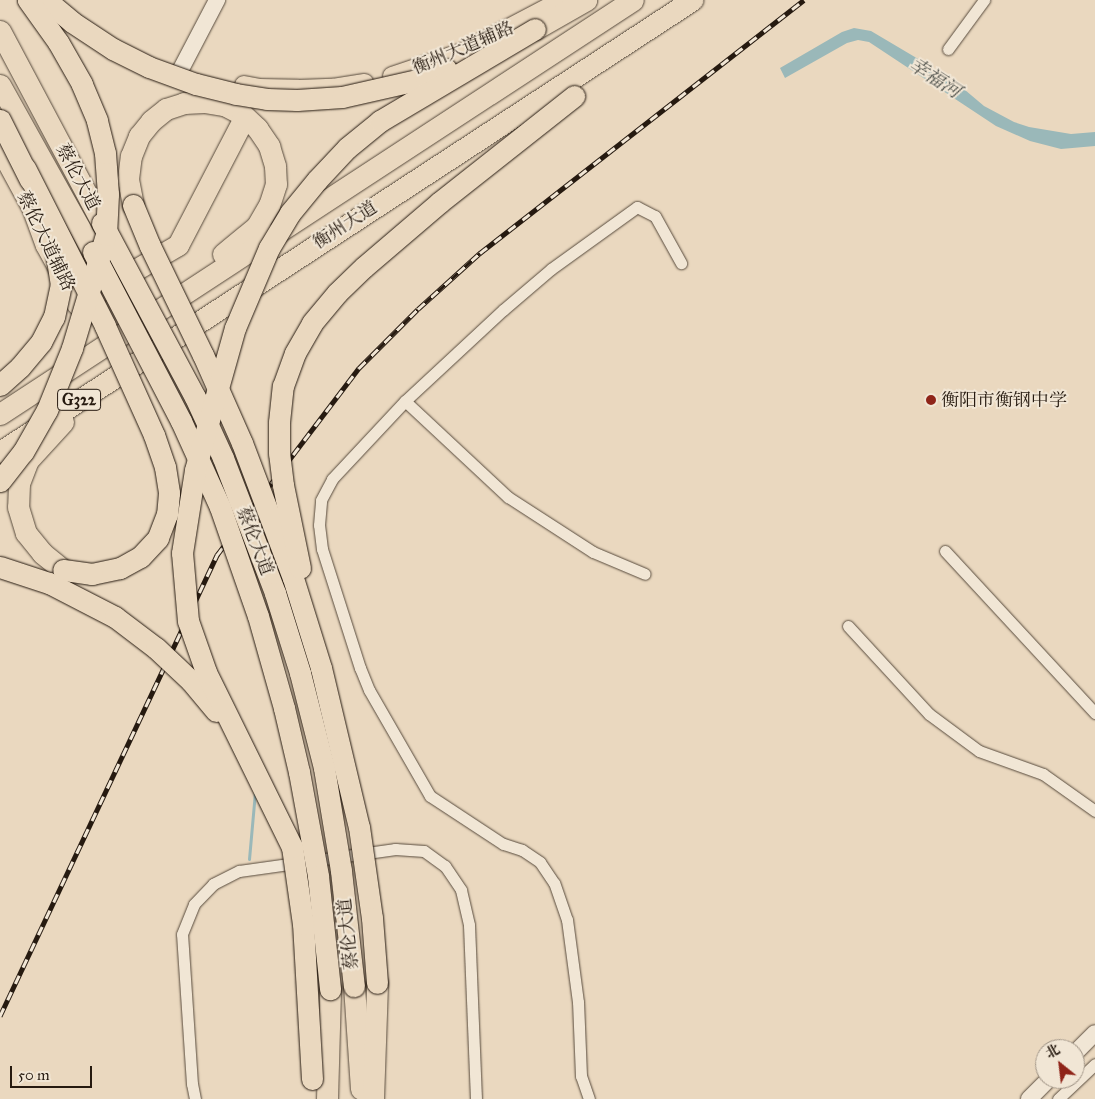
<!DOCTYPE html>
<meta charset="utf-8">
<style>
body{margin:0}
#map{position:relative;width:1095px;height:1099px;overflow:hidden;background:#ead8bf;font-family:"IM FELL Great Primer","Noto Serif SC",serif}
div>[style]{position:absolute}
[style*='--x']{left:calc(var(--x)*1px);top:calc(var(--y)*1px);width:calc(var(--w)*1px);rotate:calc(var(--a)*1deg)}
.water>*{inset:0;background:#9ab8b9}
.stream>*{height:3px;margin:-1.5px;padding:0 1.5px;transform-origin:1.5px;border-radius:1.5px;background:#9ab8b9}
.roads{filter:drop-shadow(0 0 1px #574a3c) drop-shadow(0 0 1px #574a3c)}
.street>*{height:11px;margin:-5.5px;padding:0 5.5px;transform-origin:5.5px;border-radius:5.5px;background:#f1e6d5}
.secondary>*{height:16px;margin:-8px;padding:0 8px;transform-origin:8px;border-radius:8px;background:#f1e6d5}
.primary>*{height:18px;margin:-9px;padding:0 9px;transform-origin:9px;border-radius:9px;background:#ead8bf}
.highway>*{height:21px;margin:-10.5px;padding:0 10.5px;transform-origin:10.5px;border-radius:10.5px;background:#ead8bf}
.rail>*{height:5px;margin-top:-2.5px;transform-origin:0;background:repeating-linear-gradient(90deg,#f1e6d5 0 9px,#261a10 0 18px);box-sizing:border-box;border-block:1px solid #261a10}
.bridges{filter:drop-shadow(0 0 1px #261a10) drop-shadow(0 0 1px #261a10)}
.highway-bridge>*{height:21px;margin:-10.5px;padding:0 10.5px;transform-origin:10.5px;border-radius:10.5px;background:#ead8bf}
.dots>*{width:14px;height:14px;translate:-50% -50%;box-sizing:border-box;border:2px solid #f1e6d5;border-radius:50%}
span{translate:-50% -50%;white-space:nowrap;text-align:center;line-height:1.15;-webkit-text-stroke:4px #f1e6d5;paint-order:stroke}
.shield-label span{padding:1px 4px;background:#f1e6d5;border:1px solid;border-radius:4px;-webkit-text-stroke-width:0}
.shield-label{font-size:16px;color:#261a10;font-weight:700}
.street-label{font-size:18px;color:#261a10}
.poi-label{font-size:18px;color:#261a10}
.left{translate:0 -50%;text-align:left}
.water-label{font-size:19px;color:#4f514b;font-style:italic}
.north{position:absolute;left:1035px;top:1039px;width:50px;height:50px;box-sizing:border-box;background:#f1e6d5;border:1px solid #a09486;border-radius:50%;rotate:331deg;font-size:14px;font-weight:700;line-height:20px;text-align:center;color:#261a10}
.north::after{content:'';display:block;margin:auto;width:18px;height:22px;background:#8f2418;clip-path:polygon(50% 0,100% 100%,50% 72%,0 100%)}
.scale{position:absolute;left:10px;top:1066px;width:82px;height:22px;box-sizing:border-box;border:2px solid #261a10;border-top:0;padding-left:6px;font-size:15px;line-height:18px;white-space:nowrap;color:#261a10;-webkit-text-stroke:4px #f1e6d5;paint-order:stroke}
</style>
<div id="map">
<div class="water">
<i style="clip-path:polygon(854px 28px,871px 31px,952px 79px,984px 106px,1014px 122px,1029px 127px,1071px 134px,1095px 132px,1095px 146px,1061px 149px,1030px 141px,996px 126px,869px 42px,858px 40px,847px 43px,785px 78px,780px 68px,842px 32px)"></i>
</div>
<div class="stream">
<i style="--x:249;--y:859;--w:67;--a:-84.9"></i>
</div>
<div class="roads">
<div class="street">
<i style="--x:948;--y:49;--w:61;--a:-53.7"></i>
<i style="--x:405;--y:401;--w:141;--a:43"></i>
<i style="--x:508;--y:497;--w:101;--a:32.9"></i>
<i style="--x:593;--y:552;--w:56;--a:22.9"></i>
<i style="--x:945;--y:551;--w:221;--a:47.2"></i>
<i style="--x:848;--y:626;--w:120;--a:47.4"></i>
<i style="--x:929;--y:714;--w:62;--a:36.5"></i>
<i style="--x:979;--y:751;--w:68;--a:19.8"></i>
<i style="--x:1043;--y:774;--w:64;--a:35.4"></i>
<i style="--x:195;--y:1099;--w:15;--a:-101"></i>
<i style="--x:192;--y:1084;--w:150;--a:-93.8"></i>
<i style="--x:182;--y:934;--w:32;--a:-68"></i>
<i style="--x:194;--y:904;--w:28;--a:-46"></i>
<i style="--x:213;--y:884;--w:29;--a:-27"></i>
<i style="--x:239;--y:871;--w:158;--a:-8"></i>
<i style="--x:395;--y:849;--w:29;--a:4"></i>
<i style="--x:424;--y:851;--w:26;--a:36"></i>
<i style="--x:445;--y:866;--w:29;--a:56"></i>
<i style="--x:461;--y:890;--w:36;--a:77"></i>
<i style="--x:469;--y:925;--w:174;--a:87.7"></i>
<i style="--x:589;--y:1099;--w:24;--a:-109"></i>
<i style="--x:581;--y:1076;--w:74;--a:-92.3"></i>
<i style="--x:578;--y:1002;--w:83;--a:-97.6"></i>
<i style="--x:567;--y:920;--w:39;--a:-109"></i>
<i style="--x:554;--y:883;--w:25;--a:-124"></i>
<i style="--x:540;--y:862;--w:22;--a:-146"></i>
<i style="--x:522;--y:850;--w:20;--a:-162"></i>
<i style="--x:503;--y:844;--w:87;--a:-146.7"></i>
<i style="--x:430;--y:796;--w:122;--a:-119.9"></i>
<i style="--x:369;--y:690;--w:24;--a:-112"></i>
<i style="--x:360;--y:668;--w:125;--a:-107.7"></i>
<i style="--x:322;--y:549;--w:24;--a:-97"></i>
<i style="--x:319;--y:525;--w:25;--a:-85"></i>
<i style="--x:321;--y:500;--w:24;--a:-62"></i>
<i style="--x:332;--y:479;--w:107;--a:-46.9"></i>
<i style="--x:405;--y:401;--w:134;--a:-42.9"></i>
<i style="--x:503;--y:310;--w:63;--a:-40.5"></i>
<i style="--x:551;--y:269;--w:106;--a:-35.8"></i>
<i style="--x:637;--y:207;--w:20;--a:27"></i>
<i style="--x:655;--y:216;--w:54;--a:61"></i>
<i style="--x:1058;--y:1099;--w:51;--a:-43.4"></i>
</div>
<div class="secondary">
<i style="--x:181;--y:69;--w:78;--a:-62.4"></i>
<i style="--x:1075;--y:1053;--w:28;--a:-45"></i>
<i style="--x:1029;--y:1099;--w:28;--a:-45"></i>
</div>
<div class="primary">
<i style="--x:392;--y:76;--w:75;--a:-18.7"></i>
<i style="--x:463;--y:52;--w:112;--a:-27.7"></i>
<i style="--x:244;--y:85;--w:15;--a:11"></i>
<i style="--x:259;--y:88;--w:39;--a:1"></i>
<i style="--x:298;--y:89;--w:35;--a:-2"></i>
<i style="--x:333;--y:88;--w:32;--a:-9"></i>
<i style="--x:0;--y:151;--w:65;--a:61.5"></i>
<i style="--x:31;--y:208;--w:40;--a:69.8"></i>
<i style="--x:45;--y:246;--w:66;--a:61.1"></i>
</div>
<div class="highway">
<i style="--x:535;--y:29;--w:59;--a:-29.6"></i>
<i style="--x:0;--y:31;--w:217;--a:62"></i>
<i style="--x:0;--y:85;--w:191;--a:60.9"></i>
<i style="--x:133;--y:205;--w:26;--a:-101"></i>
<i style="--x:128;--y:179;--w:23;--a:-83"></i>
<i style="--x:131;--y:156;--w:22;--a:-68"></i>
<i style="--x:139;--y:136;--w:19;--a:-51"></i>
<i style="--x:151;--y:121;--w:19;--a:-39"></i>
<i style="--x:166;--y:109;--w:19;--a:-18"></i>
<i style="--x:184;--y:103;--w:20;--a:-3"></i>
<i style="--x:204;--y:102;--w:20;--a:9"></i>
<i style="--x:224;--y:105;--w:20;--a:27"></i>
<i style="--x:242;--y:114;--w:21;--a:43"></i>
<i style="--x:257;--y:128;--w:22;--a:56"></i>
<i style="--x:269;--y:146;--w:21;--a:73"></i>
<i style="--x:275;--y:166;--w:18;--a:87"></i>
<i style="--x:276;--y:184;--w:22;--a:108"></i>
<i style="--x:269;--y:205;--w:24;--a:120"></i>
<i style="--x:257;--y:226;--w:44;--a:140.5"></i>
<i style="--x:77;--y:304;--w:117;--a:-30.3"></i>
<i style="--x:178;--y:245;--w:139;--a:-62.5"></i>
<i style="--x:0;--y:414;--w:756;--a:-33.19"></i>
<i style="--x:63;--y:422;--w:52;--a:132.6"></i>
<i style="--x:28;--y:460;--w:25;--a:111"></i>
<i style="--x:19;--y:483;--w:24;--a:92"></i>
<i style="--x:18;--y:507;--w:27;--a:73"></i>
<i style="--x:26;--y:533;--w:26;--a:51"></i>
<i style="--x:42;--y:553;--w:27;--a:39"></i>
<i style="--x:0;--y:452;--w:827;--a:-33.15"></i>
<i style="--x:354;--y:986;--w:103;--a:86.1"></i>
<i style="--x:327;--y:1099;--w:110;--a:-88.4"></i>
<i style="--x:373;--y:1099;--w:116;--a:-88"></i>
</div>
</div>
<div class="rail">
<i style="--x:0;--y:1016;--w:510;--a:-64.79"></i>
<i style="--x:217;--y:555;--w:235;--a:-52.8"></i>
<i style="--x:359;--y:368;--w:83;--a:-45"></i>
<i style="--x:418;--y:309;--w:84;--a:-42.1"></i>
<i style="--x:480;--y:253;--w:411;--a:-38"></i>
</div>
<div class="bridges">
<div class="highway-bridge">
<i style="--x:46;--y:0;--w:34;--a:40"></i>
<i style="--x:72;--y:22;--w:49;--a:33.4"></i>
<i style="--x:113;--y:49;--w:40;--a:26.6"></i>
<i style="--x:149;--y:67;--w:50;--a:19.9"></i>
<i style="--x:196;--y:84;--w:41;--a:14"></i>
<i style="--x:236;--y:94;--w:31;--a:9"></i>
<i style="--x:267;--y:99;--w:30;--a:2"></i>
<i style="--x:297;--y:100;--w:45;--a:-3.8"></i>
<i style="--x:342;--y:97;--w:86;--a:-12.7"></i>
<i style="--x:426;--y:78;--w:22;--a:-24"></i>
<i style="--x:0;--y:120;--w:67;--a:63.4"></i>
<i style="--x:25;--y:168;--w:177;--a:63.1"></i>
<i style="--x:105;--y:326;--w:120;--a:65.8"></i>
<i style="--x:154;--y:435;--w:34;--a:71"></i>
<i style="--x:165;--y:467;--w:26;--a:81"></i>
<i style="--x:169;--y:493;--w:21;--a:95"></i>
<i style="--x:167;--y:514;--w:26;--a:111"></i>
<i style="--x:158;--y:538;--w:26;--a:133"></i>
<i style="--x:140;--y:557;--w:23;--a:151"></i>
<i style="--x:120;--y:568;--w:29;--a:168"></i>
<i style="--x:92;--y:574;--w:29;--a:-172"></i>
<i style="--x:133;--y:205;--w:44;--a:67.5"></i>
<i style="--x:150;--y:246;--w:121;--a:64.1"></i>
<i style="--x:203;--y:355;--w:96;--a:66.1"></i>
<i style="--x:242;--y:443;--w:144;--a:69.3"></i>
<i style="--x:293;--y:578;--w:94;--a:72.7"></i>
<i style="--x:321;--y:668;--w:163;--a:76.6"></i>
<i style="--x:359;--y:827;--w:92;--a:81.9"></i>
<i style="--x:372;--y:918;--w:65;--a:85.6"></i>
<i style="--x:102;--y:223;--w:197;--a:61.9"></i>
<i style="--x:195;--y:397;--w:67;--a:65.3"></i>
<i style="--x:223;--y:458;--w:145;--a:68.9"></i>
<i style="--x:275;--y:593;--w:84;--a:72.6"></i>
<i style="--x:300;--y:673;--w:98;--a:75.8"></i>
<i style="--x:324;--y:768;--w:104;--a:80.6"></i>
<i style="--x:341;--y:871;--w:116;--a:83.6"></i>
<i style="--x:93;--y:252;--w:191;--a:62.5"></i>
<i style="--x:181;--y:421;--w:94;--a:65.6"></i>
<i style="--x:220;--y:507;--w:115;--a:70.8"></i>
<i style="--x:258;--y:616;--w:96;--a:74.2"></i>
<i style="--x:284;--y:708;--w:66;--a:76.8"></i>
<i style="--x:299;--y:772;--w:106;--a:79.6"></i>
<i style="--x:318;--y:876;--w:114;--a:83.9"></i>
<i style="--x:0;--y:385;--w:27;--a:-42"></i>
<i style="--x:20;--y:367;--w:33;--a:-50"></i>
<i style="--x:41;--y:342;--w:28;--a:-63"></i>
<i style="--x:54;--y:317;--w:33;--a:-78"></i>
<i style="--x:61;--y:285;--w:37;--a:-99"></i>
<i style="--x:55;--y:248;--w:12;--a:-110"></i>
<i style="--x:0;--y:481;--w:37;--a:-52"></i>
<i style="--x:23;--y:452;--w:48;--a:-60.3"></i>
<i style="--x:47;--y:410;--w:67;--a:-68"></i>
<i style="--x:72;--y:348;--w:118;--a:-73.3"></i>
<i style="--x:106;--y:235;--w:41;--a:-87.2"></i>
<i style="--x:108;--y:194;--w:41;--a:-94.2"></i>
<i style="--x:105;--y:153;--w:34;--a:-104"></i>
<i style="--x:97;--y:120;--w:39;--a:-113"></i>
<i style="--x:82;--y:84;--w:48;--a:-119.7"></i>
<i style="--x:58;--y:42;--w:52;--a:-125.5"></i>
<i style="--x:0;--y:567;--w:52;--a:18.1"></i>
<i style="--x:49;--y:583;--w:74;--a:27.3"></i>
<i style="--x:115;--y:617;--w:51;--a:37.1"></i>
<i style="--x:156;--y:648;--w:48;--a:43.3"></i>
<i style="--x:191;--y:681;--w:39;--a:50"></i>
<i style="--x:300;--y:568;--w:85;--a:-101.6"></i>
<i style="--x:283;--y:485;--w:32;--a:-97"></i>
<i style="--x:279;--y:453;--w:31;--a:-90"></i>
<i style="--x:279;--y:422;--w:36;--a:-84"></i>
<i style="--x:283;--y:386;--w:35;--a:-70"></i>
<i style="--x:295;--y:353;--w:34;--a:-60"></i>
<i style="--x:312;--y:323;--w:39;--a:-50"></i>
<i style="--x:337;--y:293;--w:37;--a:-44"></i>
<i style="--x:364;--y:267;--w:100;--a:-40.5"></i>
<i style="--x:440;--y:202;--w:171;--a:-38.3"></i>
<i style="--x:312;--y:1079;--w:155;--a:-93.3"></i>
<i style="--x:303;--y:924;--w:78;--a:-98.1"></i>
<i style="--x:292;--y:847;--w:195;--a:-116.2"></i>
<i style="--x:206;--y:672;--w:54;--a:-109.4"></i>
<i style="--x:188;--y:621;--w:68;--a:-95"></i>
<i style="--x:182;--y:553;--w:84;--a:-81.1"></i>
<i style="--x:195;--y:470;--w:148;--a:-74.3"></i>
<i style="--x:235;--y:328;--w:87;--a:-67"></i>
<i style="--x:269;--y:248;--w:41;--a:-59"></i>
<i style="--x:290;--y:213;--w:43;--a:-50.7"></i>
<i style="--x:317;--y:180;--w:44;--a:-46.8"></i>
<i style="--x:347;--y:148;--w:43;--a:-39.3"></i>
<i style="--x:380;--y:121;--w:180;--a:-30.7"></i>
</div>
</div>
<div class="dots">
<i style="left:931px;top:400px;background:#8f2418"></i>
</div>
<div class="shield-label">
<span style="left:79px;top:400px">G322</span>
</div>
<div class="street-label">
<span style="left:463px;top:48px;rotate:-23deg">衡州大道辅路</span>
<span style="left:78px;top:177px;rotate:62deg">蔡伦大道</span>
<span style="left:345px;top:225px;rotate:-33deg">衡州大道</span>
<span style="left:46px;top:241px;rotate:64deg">蔡伦大道辅路</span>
<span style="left:255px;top:541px;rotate:69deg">蔡伦大道</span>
<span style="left:348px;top:934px;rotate:-96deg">蔡伦大道</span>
</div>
<div class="poi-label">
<span class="left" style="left:941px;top:400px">衡阳市衡钢中学</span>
</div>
<div class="water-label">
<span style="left:935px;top:78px;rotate:33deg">幸福河</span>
</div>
<div class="north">北</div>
<div class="scale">50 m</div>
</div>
